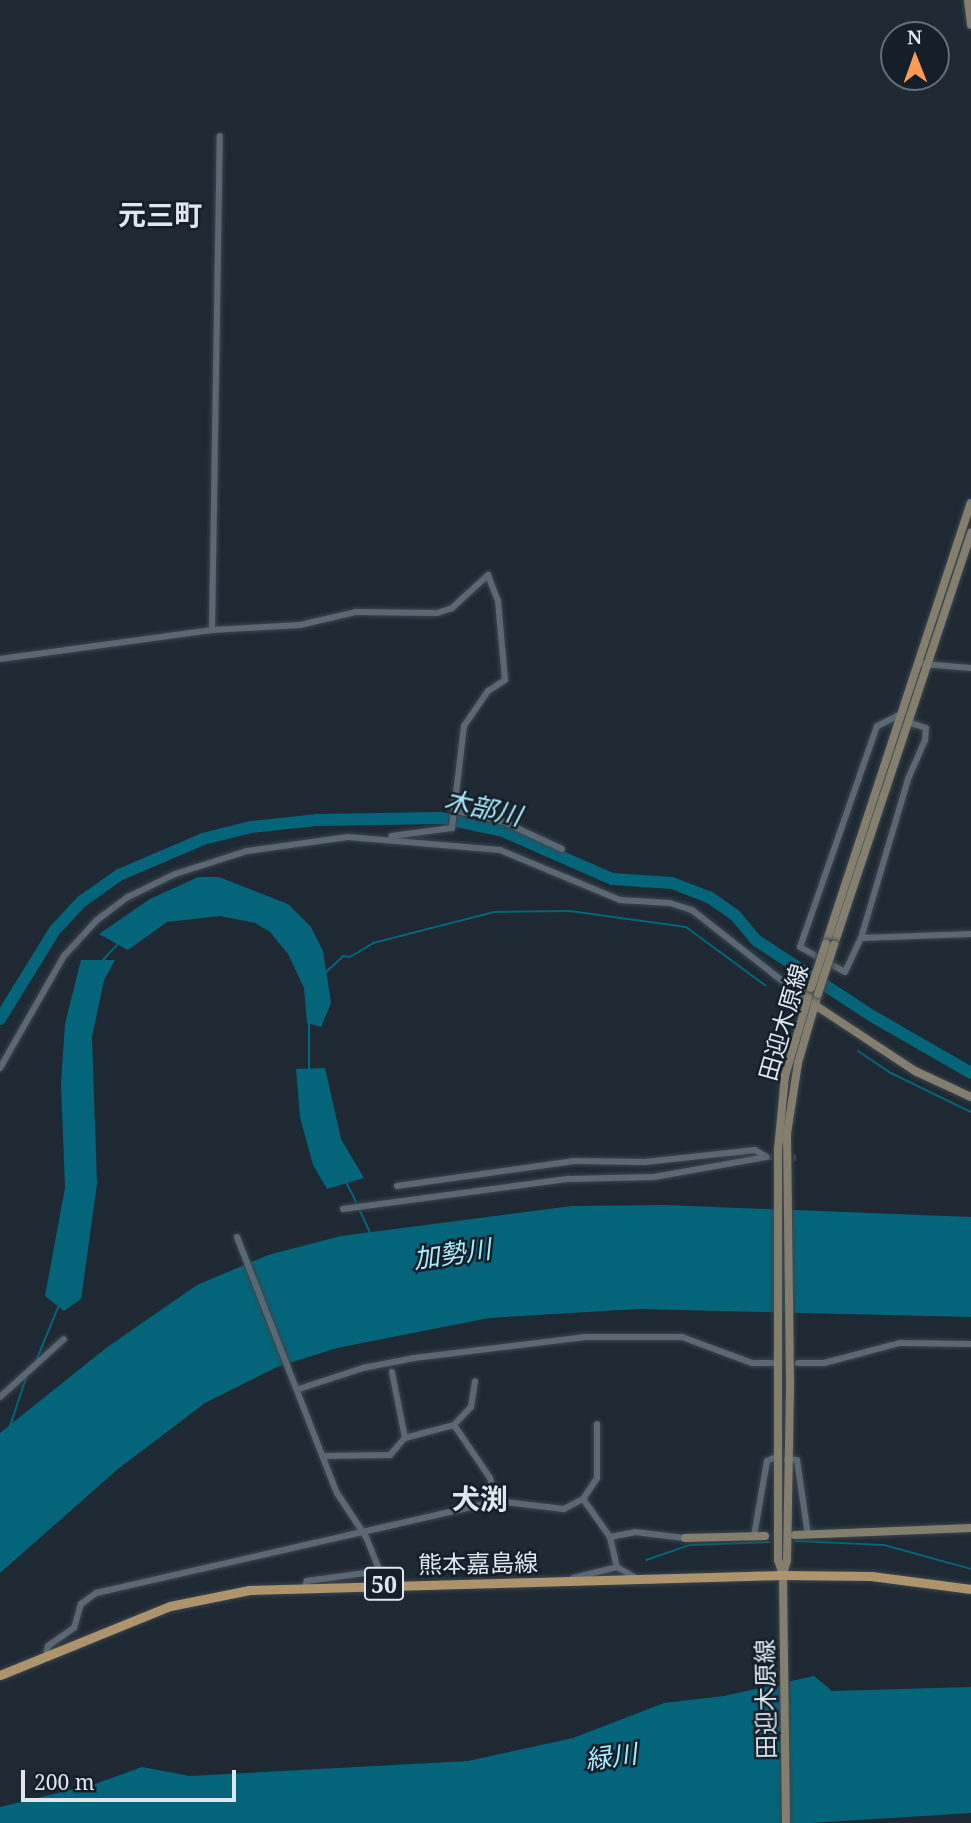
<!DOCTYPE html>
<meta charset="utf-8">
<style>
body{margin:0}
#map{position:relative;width:971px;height:1823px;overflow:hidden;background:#1e2933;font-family:"Noto Serif","Noto Sans JP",serif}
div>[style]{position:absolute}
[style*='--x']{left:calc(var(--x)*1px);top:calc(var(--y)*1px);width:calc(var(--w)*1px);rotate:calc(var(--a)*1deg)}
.water>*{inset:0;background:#04657a}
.stream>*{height:2px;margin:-1px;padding:0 1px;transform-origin:1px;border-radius:1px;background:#04657a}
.river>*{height:12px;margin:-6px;padding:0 6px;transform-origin:6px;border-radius:6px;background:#04657a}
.street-tunnel>*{height:6px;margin-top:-3px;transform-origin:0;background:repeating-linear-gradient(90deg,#3b454f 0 6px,transparent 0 9px)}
.roads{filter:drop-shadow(0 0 2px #3c454d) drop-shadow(0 0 2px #3c454d)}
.street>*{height:6px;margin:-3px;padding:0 3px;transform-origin:3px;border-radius:3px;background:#5b6772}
.secondary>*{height:8px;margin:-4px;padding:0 4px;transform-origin:4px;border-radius:4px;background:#847e6f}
.primary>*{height:9px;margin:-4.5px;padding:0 4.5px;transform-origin:4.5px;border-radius:4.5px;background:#ae946c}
.bridges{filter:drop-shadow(0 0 2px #3c454d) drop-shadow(0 0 2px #3c454d)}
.secondary-bridge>*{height:8px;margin:-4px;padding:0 4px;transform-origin:4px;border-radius:4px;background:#847e6f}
span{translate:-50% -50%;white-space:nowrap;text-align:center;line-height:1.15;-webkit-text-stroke:5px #151f29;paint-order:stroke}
.shield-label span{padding:2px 5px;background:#151f29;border:2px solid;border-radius:5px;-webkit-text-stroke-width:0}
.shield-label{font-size:23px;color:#dfe6ed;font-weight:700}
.street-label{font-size:24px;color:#dfe6ed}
.water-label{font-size:26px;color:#abeafd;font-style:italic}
.quarter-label{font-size:28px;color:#dfe6ed;font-weight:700}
.north{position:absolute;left:880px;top:21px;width:70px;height:70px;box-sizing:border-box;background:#151f29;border:2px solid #666f77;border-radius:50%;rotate:359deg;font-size:19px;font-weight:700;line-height:28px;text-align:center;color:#dfe6ed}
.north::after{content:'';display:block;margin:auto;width:24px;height:32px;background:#fe9c57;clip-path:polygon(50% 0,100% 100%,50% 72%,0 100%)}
.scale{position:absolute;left:21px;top:1770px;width:215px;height:32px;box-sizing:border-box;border:4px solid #dfe6ed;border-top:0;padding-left:9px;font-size:21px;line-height:24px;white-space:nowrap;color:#dfe6ed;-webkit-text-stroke:5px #151f29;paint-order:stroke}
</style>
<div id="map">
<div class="water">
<i style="clip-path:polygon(198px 877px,219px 877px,288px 904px,311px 927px,323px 951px,331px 1003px,321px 1027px,307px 1023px,304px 988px,288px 954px,270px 932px,255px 923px,220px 916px,167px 922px,128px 950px,99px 934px,150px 899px)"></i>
<i style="clip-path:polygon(81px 960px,115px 960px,104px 980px,92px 1037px,97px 1184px,81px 1299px,64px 1311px,45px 1296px,65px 1188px,61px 1083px,65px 1024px)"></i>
<i style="clip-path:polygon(325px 1068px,341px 1139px,364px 1178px,327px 1189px,313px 1165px,300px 1117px,296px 1069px)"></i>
<i style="clip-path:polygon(665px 1205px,971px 1217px,971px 1317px,638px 1309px,489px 1318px,337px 1348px,277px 1367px,205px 1403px,118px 1469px,0 1573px,0 1433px,106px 1348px,197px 1285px,268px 1255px,341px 1236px,572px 1206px)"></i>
<i style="clip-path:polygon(814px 1676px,832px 1691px,971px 1687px,971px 1813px,811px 1823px,0 1823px,0 1807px,95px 1784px,142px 1767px,190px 1776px,468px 1761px,573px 1738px,664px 1703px,724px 1696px)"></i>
</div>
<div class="stream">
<i style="--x:102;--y:961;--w:22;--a:-47"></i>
<i style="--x:325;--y:973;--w:25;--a:-43"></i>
<i style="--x:343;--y:956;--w:7;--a:8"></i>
<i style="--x:350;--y:957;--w:27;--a:-31"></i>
<i style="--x:373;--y:943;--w:125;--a:-14.4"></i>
<i style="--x:494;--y:912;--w:76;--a:-0.8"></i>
<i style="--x:570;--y:911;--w:117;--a:7.9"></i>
<i style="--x:686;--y:927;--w:99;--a:36.4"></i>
<i style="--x:309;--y:1023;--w:47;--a:90"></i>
<i style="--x:858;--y:1051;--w:40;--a:34"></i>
<i style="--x:891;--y:1073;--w:89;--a:26"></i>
<i style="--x:347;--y:1184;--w:22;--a:63"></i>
<i style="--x:359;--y:1209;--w:26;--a:65"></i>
<i style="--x:36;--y:1361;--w:61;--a:-67.7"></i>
<i style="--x:10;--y:1426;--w:51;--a:-71.6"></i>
<i style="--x:796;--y:1541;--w:88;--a:2.6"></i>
<i style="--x:884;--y:1545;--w:90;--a:15.4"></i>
<i style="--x:646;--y:1560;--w:46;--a:-18.8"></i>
<i style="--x:690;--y:1545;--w:79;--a:-2.2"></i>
</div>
<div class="river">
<i style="--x:0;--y:1019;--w:105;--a:-58.3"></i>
<i style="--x:55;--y:930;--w:38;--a:-47"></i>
<i style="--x:81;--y:902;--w:47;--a:-35.4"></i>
<i style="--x:119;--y:875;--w:91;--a:-23.2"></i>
<i style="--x:203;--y:839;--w:49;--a:-14"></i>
<i style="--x:251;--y:827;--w:65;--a:-6.1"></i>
<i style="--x:316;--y:820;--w:125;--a:-0.9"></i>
<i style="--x:441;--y:818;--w:63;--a:11.8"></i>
<i style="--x:503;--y:831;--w:119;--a:23.8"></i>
<i style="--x:612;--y:879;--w:60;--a:3.8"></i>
<i style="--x:672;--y:883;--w:40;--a:21"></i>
<i style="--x:709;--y:897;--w:32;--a:35"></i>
<i style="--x:735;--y:915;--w:34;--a:50"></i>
<i style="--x:757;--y:941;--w:137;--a:33.1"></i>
<i style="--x:872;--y:1016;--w:114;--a:29.9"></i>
</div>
<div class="street-tunnel">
<i style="--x:766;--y:1157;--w:30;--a:2"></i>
</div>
<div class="roads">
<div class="street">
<i style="--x:212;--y:630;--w:494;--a:-89.1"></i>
<i style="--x:0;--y:659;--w:214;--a:-7.8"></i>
<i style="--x:212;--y:630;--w:88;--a:-3.3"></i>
<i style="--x:300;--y:625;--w:57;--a:-13.1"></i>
<i style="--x:356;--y:612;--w:81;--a:0.7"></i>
<i style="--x:437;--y:613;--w:16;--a:-18"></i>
<i style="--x:452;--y:608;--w:49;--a:-42.5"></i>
<i style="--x:488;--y:575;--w:28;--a:69"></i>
<i style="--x:498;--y:601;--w:79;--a:84.9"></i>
<i style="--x:505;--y:680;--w:20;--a:147"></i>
<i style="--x:488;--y:691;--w:42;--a:124.4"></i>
<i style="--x:464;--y:726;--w:103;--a:96.7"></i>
<i style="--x:452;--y:828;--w:61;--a:172.4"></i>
<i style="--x:923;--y:664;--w:48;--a:4.8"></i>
<i style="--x:901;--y:714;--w:27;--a:153"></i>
<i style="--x:877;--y:726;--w:234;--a:109.2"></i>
<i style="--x:800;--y:947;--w:51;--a:29.1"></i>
<i style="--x:845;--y:972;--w:38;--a:-65"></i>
<i style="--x:861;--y:938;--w:166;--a:-73.5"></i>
<i style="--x:908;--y:779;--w:43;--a:-66.4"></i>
<i style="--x:925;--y:740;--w:12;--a:-85"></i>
<i style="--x:926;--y:728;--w:19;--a:-162"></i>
<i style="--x:457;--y:811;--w:48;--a:13.2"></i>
<i style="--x:504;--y:822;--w:64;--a:25"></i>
<i style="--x:861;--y:938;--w:110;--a:-2.1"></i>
<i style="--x:0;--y:1068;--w:129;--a:-60.3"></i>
<i style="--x:64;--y:956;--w:49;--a:-47.5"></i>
<i style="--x:97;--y:920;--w:39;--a:-37"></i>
<i style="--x:128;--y:897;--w:52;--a:-26.1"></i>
<i style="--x:175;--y:874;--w:76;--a:-17.7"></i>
<i style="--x:247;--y:851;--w:102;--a:-7.9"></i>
<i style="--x:348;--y:837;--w:153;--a:4.9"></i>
<i style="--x:500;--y:850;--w:130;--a:22.6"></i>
<i style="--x:620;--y:900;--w:50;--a:3.4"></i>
<i style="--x:670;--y:903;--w:23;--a:18"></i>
<i style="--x:692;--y:910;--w:147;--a:38.1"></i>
<i style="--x:397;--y:1186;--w:179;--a:-8"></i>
<i style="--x:574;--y:1161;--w:71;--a:0.8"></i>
<i style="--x:645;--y:1162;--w:111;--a:-6.2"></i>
<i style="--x:755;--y:1150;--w:12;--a:31"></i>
<i style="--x:343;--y:1209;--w:228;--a:-7.6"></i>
<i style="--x:569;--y:1179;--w:85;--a:-1.3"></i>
<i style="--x:654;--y:1177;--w:114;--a:-10.1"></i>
<i style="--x:237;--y:1237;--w:275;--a:68.7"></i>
<i style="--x:337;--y:1493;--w:53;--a:56.6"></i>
<i style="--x:366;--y:1537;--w:37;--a:68"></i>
<i style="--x:380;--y:1571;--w:74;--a:172.2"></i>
<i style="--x:307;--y:1581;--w:6;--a:108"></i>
<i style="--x:798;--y:1363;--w:26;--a:0"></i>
<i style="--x:824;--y:1363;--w:79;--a:-14.7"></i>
<i style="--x:900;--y:1343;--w:71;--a:0.8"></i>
<i style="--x:392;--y:1372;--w:67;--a:78.9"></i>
<i style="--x:299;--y:1389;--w:67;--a:-18.2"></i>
<i style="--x:363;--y:1368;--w:52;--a:-11.1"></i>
<i style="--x:414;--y:1358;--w:171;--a:-7"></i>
<i style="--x:584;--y:1337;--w:98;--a:0"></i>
<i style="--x:682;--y:1337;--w:75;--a:20.4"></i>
<i style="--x:752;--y:1363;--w:20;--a:0"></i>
<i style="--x:0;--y:1397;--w:86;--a:-42.2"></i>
<i style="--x:454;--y:1425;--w:25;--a:-47"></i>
<i style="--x:471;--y:1407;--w:26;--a:-81"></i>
<i style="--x:325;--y:1456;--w:65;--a:-0.9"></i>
<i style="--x:390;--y:1455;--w:23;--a:-49"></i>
<i style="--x:405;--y:1438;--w:51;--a:-14.9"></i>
<i style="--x:454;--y:1425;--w:64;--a:55.8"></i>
<i style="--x:490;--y:1478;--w:24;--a:73"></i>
<i style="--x:787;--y:1459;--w:10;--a:6"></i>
<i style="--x:797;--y:1460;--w:76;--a:81.7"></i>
<i style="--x:583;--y:1499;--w:47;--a:54.6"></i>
<i style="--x:610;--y:1537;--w:31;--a:77"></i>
<i style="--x:754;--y:1536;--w:76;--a:-80.2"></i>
<i style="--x:767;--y:1461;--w:12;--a:-24"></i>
<i style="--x:610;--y:1537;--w:25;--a:-11"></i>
<i style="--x:635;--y:1532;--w:50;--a:6.8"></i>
<i style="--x:573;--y:1578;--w:45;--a:-14"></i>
<i style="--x:617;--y:1567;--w:24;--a:30"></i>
<i style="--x:46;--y:1656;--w:10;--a:-79"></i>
<i style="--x:48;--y:1646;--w:32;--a:-35"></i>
<i style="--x:74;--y:1628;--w:25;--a:-74"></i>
<i style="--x:81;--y:1604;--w:19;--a:-36"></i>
<i style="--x:96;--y:1593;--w:411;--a:-12.9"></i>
<i style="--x:497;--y:1501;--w:67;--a:6.8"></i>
<i style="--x:564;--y:1509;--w:21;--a:-28"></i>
<i style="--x:583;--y:1499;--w:25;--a:-56"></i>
<i style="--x:597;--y:1478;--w:54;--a:-90"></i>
</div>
<div class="secondary">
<i style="--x:968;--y:0;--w:25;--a:83"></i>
<i style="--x:826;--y:943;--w:463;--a:-71.8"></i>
<i style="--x:834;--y:945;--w:435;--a:-71.6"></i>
<i style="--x:815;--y:1005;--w:120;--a:33.4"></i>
<i style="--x:915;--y:1071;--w:62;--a:24.9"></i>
<i style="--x:795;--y:1535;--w:176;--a:-2.3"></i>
<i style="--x:685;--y:1538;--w:80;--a:-1.4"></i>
<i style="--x:783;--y:1575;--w:16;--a:-75"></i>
<i style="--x:787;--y:1560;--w:179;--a:-89"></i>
<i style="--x:790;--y:1381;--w:247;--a:-90.7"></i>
<i style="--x:787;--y:1134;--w:72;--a:-81.2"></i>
<i style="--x:798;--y:1063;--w:72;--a:-73.8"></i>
<i style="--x:786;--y:1823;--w:248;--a:-90.7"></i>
<i style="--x:783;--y:1575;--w:16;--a:-108"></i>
<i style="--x:778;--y:1560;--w:410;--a:-90"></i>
<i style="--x:778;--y:1150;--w:74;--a:-84.6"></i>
<i style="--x:785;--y:1076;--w:92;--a:-73.5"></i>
</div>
<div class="primary">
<i style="--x:0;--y:1675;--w:183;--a:-22.1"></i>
<i style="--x:170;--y:1606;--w:81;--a:-11.4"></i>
<i style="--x:249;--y:1590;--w:534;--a:-1.61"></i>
<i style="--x:783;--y:1575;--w:88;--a:0.7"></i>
<i style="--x:871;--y:1576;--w:101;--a:7.4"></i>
</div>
</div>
<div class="bridges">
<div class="secondary-bridge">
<i style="--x:811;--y:988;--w:47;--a:-71.6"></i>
<i style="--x:818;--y:994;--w:52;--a:-71.9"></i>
</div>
</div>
<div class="shield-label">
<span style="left:384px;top:1584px">50</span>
</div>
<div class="street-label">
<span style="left:783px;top:1022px;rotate:-74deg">田迎木原線</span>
<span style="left:478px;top:1563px;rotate:-1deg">熊本嘉島線</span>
<span style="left:765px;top:1699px;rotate:-91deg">田迎木原線</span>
</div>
<div class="water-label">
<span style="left:483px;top:808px;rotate:13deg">木部川</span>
<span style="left:452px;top:1254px;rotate:-8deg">加勢川</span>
<span style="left:611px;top:1757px;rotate:-8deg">緑川</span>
</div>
<div class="quarter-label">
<span style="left:160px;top:214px">元三町</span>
<span style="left:480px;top:1498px">犬渕</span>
</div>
<div class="north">N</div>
<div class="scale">200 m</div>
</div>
